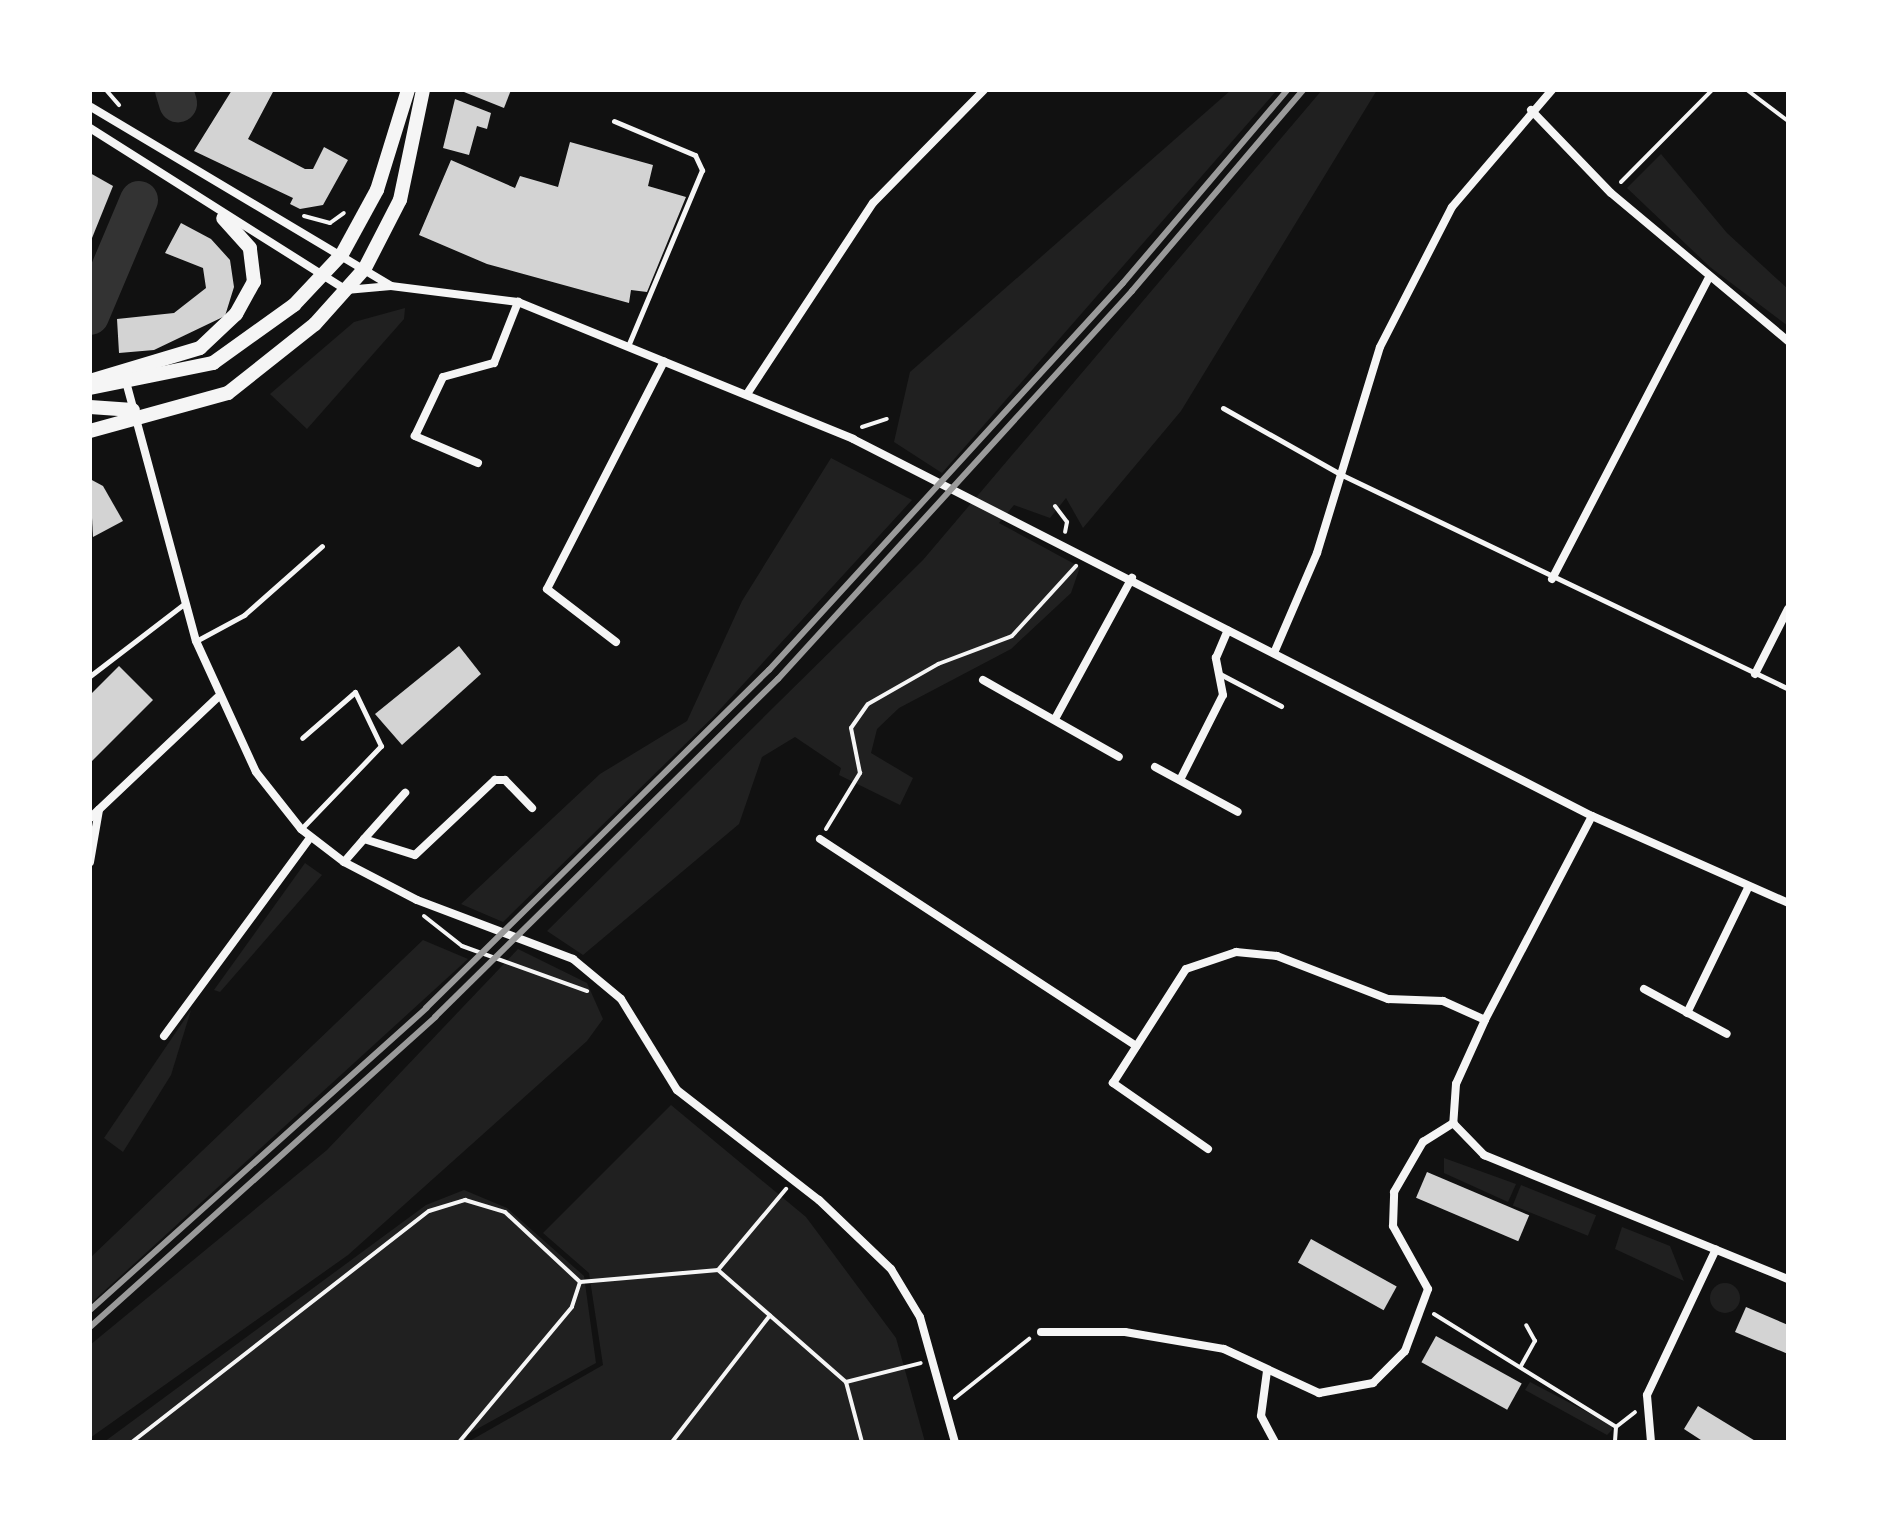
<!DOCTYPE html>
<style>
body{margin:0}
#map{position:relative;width:1878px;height:1532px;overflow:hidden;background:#111;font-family:"Public Sans",sans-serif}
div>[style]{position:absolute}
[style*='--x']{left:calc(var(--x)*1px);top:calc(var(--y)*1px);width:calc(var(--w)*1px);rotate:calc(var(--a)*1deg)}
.green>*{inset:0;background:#202020;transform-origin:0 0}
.round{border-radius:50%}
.river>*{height:38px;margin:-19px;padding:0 19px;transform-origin:19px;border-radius:19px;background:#333}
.building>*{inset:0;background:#d3d3d3;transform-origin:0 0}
.path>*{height:4px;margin:-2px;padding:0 2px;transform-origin:2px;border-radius:2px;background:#f5f5f5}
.service>*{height:5px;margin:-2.5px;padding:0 2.5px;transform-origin:2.5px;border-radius:2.5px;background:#f5f5f5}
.minor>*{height:8px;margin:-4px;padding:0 4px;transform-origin:4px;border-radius:4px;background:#f5f5f5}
.primary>*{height:14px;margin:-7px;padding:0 7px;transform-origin:7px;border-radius:7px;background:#f5f5f5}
.rail>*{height:6px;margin:-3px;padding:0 3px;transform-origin:3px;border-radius:3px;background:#9a9a9a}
span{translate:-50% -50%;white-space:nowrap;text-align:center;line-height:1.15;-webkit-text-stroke:8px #fff;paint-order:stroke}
.frame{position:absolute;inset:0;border:92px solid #fff;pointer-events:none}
</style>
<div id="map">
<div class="green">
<i style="clip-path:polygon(1231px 90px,1277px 90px,942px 473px,894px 442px,910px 372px)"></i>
<i style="clip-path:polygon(1322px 90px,1377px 90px,1181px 411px,1083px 528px,1066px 498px,1050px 518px,1014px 505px,999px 523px,1080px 567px,1071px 593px,1011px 649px,899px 708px,877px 729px,871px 753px,913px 778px,900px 805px,839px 775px,841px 768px,795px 737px,762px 757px,739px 824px,583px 955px,547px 931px,923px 560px)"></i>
<i style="clip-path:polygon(1661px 154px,1727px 233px,1788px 289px,1788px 326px,1710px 267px,1627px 188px)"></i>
<i style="clip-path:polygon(405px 308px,404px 319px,307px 429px,270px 394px,354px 322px)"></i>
<i style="clip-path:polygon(831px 458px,912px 500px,713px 717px,503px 922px,461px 904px,600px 774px,687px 721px,742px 601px)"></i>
<i style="clip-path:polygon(305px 863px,322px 875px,220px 992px,214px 990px)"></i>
<i style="clip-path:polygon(423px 940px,468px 959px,90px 1304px,90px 1258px)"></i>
<i style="clip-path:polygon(518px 949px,587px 983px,603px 1019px,587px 1041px,348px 1255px,90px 1438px,90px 1345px,327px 1150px)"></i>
<i style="clip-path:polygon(191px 1010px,171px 1075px,123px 1152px,104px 1138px)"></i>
<i style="clip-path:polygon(671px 1105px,806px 1217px,896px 1338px,925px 1442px,468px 1442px,603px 1365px,589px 1273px,543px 1233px)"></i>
<i style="clip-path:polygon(1444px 1158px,1516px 1184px,1508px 1202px,1444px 1173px)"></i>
<i style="left:1521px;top:1185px;width:81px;height:22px;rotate:22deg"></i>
<i style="clip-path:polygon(464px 1190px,507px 1208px,584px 1276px,596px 1363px,468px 1434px,465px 1442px,104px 1442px,426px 1205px)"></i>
<i style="clip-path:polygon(1622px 1227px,1670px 1246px,1684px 1281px,1615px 1249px)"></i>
<i class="round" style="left:1710px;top:1283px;width:30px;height:30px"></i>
<i style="clip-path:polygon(1530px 1382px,1612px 1425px,1612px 1430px,1607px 1435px,1525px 1390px)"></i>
</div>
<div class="river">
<i style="--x:174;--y:90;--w:14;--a:73"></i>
<i style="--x:90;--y:316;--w:126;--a:-67.1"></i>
</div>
<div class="building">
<i style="clip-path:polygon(232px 90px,274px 90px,248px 139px,305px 169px,313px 169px,324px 147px,348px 160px,323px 205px,300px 209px,290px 204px,293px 198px,194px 151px)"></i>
<i style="clip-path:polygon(459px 90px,511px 90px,504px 108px)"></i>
<i style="clip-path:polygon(455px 99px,491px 113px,487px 129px,477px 126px,469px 155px,443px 148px)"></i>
<i style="clip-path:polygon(570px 142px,653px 165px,648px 186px,686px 197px,647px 292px,631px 290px,629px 303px,487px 264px,419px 235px,451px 160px,515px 188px,520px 176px,558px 187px)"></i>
<i style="clip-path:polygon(90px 173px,113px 186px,90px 243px)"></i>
<i style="clip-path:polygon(181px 223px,211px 239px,230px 260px,234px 287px,225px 316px,154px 350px,119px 353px,117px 319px,174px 313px,206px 288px,203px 268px,165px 253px)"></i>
<i style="clip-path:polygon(90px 479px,103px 486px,123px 521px,93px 537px)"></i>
<i style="clip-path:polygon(459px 646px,481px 674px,402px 745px,375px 714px)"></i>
<i style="clip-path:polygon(119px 666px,153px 700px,90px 763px,90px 695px)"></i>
<i style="left:1427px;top:1172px;width:111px;height:28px;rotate:23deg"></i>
<i style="left:1311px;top:1239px;width:98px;height:27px;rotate:29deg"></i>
<i style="clip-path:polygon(1746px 1307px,1788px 1325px,1788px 1354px,1735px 1332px)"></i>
<i style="left:1436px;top:1336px;width:98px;height:30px;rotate:29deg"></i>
<i style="clip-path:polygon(1698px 1406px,1757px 1442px,1704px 1442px,1684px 1429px)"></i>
</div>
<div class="path">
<i style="--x:106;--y:90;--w:20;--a:49"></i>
<i style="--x:1747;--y:90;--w:51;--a:37.1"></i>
<i style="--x:1621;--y:182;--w:129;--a:-45.3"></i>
<i style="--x:304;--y:216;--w:27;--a:15"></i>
<i style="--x:330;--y:223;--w:17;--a:-36"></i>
<i style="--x:862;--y:427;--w:26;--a:-18"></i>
<i style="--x:1055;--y:506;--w:20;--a:53"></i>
<i style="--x:1067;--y:522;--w:10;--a:101"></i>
<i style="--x:826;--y:829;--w:66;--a:-58.7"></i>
<i style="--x:860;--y:773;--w:46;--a:-101.3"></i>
<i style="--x:851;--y:728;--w:29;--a:-55"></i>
<i style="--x:868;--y:704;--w:81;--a:-29.7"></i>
<i style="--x:938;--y:664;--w:79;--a:-20.7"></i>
<i style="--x:1012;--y:636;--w:95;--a:-47.6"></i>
<i style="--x:424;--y:916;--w:48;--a:38.3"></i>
<i style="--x:462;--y:946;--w:133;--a:19.8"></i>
<i style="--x:718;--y:1270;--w:106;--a:-50"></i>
<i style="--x:580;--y:1282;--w:139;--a:-5"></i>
<i style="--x:718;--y:1270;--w:170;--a:41.2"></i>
<i style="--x:846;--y:1382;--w:62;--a:75.1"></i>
<i style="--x:1434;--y:1314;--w:214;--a:31.8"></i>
<i style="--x:1616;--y:1427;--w:15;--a:94"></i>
<i style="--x:1521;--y:1366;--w:29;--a:-61"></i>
<i style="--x:1535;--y:1341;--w:18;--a:-119"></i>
<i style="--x:846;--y:1382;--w:77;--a:-14.2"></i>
<i style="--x:955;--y:1398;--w:95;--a:-38.6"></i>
<i style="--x:1616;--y:1427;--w:24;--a:-38"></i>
<i style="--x:132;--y:1442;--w:376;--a:-37.9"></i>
<i style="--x:429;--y:1211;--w:38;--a:-17"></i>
<i style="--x:465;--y:1200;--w:42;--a:16.7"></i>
<i style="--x:505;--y:1212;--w:103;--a:43"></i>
<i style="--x:580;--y:1282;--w:26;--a:108"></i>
<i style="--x:572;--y:1307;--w:176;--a:129.9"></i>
<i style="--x:672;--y:1442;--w:160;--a:-52.3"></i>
</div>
<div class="service">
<i style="--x:614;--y:121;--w:88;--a:22.8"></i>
<i style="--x:695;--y:155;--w:17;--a:65"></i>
<i style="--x:702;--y:170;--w:191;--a:112.8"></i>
<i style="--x:1223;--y:408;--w:134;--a:29.4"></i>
<i style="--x:1340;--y:474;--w:497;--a:25.6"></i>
<i style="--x:196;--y:641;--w:55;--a:-28.4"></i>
<i style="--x:244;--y:615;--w:104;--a:-41.5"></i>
<i style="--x:1220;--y:674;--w:69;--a:27.7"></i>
<i style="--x:90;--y:676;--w:120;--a:-37.5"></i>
<i style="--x:302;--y:828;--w:114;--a:-46.1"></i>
<i style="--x:381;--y:746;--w:60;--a:-115.7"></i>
<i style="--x:355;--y:692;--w:70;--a:139"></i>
</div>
<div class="minor">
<i style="--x:91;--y:107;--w:349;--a:30.8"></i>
<i style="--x:1531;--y:110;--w:115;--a:46.1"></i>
<i style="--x:1611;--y:193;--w:231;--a:39.9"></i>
<i style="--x:90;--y:128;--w:303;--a:32.3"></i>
<i style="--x:346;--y:290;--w:45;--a:-5.1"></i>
<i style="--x:391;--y:286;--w:128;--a:7.2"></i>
<i style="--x:518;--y:302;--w:362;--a:22.2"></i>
<i style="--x:853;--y:439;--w:830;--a:27.03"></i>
<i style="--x:1592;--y:816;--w:214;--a:23.9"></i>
<i style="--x:125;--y:378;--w:272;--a:74.9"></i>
<i style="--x:196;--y:641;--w:144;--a:65.4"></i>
<i style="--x:256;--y:772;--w:73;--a:51.7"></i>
<i style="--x:301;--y:829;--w:54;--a:37.5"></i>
<i style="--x:344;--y:862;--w:82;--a:27.5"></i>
<i style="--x:417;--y:900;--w:167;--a:20.7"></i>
<i style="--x:573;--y:959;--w:62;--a:39.8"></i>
<i style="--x:621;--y:999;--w:107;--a:58.4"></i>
<i style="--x:677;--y:1090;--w:180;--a:37.8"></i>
<i style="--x:819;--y:1200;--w:100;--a:43.8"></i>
<i style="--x:891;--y:1269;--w:56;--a:58.9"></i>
<i style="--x:920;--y:1317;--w:130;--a:74.4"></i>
<i style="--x:747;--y:394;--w:229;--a:-56.6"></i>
<i style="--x:873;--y:203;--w:158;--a:-45.5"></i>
<i style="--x:478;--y:463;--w:69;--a:-156.8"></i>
<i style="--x:415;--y:436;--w:65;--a:-64.6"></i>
<i style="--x:443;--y:377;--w:53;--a:-15.4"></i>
<i style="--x:494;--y:363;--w:66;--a:-68.5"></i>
<i style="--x:1552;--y:579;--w:338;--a:-62.5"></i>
<i style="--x:616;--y:642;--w:87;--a:-142.5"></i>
<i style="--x:547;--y:589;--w:256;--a:-62.8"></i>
<i style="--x:1274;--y:653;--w:109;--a:-66.7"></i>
<i style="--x:1317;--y:553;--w:215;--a:-73"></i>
<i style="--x:1380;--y:347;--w:157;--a:-62.8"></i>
<i style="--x:1452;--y:207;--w:154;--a:-49.5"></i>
<i style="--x:1755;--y:674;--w:73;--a:-63.1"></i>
<i style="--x:983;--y:680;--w:156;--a:29.5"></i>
<i style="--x:1055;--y:719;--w:161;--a:-61.4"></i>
<i style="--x:1155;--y:767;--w:94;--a:28.5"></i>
<i style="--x:1180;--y:780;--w:95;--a:-63.2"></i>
<i style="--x:1223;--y:695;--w:38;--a:-101"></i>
<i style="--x:1216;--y:658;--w:30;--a:-67"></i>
<i style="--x:1592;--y:816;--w:230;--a:117.7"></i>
<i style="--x:1485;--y:1020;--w:70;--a:114.4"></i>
<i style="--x:1456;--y:1084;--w:39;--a:94"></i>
<i style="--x:1453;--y:1123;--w:45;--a:45.9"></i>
<i style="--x:1484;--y:1155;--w:328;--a:22.2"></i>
<i style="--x:90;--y:818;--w:175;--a:-43.4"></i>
<i style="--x:364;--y:839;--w:62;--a:-48.3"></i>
<i style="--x:820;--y:839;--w:378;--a:33.2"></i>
<i style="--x:90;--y:862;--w:53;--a:-80.2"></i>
<i style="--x:344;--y:862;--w:30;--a:-49"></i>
<i style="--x:364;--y:839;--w:53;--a:17.4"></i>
<i style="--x:415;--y:855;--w:110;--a:-43.2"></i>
<i style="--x:495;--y:780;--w:10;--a:0"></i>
<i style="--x:505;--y:780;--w:39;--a:46"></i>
<i style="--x:1644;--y:989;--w:94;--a:28.5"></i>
<i style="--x:1687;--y:1013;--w:141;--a:-64"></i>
<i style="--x:164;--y:1036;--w:246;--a:-53.6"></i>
<i style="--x:1208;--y:1149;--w:116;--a:-145.2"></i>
<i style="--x:1113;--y:1083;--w:135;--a:-57.4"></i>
<i style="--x:1186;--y:969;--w:53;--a:-18.8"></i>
<i style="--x:1236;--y:952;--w:41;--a:5.6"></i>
<i style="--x:1277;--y:956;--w:119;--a:21.2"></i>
<i style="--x:1388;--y:999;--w:55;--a:2.1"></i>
<i style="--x:1443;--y:1001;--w:46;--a:24.3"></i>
<i style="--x:1041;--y:1332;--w:84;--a:0"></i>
<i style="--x:1125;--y:1332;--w:100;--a:9.7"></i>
<i style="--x:1224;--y:1349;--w:105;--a:24.9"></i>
<i style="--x:1319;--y:1393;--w:55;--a:-10.5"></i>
<i style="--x:1373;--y:1383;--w:45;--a:-45"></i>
<i style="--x:1405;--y:1351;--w:66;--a:-69.6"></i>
<i style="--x:1428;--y:1289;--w:72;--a:-119.1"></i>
<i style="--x:1393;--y:1226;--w:34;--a:-88"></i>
<i style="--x:1394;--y:1192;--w:58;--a:-59.9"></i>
<i style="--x:1423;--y:1142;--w:36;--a:-32"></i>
<i style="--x:1267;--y:1371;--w:45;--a:97.6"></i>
<i style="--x:1261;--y:1416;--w:30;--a:62"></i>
<i style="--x:1651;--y:1442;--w:47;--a:-94.9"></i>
<i style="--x:1647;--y:1395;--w:161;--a:-64.7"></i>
</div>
<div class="primary">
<i style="--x:90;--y:381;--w:115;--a:-16.7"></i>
<i style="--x:200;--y:348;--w:50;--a:-43.4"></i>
<i style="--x:236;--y:314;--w:37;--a:-61"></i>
<i style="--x:254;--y:282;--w:34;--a:-97"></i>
<i style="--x:250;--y:248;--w:40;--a:-132"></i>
<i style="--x:90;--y:388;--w:126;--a:-11.5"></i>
<i style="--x:213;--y:363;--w:100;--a:-35.6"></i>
<i style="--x:294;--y:305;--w:70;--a:-46.7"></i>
<i style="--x:342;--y:254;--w:73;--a:-61.3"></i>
<i style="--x:377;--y:190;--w:105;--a:-72.8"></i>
<i style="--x:90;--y:407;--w:43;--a:4"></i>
<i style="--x:90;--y:431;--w:143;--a:-15.4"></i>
<i style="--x:228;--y:393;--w:111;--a:-38.4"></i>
<i style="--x:315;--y:324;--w:75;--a:-48.2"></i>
<i style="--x:365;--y:268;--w:76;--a:-62.8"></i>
<i style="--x:400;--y:200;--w:112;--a:-78.2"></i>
</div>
<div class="rail">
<i style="--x:90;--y:1310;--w:452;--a:-41.9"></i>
<i style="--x:426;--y:1008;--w:482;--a:-44.6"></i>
<i style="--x:769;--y:670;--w:524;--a:-47.55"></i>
<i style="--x:1123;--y:283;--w:253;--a:-49.6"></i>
<i style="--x:90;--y:1327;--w:464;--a:-41.9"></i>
<i style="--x:435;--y:1017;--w:482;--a:-44.6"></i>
<i style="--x:778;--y:679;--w:525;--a:-47.62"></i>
<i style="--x:1132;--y:291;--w:264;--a:-49.6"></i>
</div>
<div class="frame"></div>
</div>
